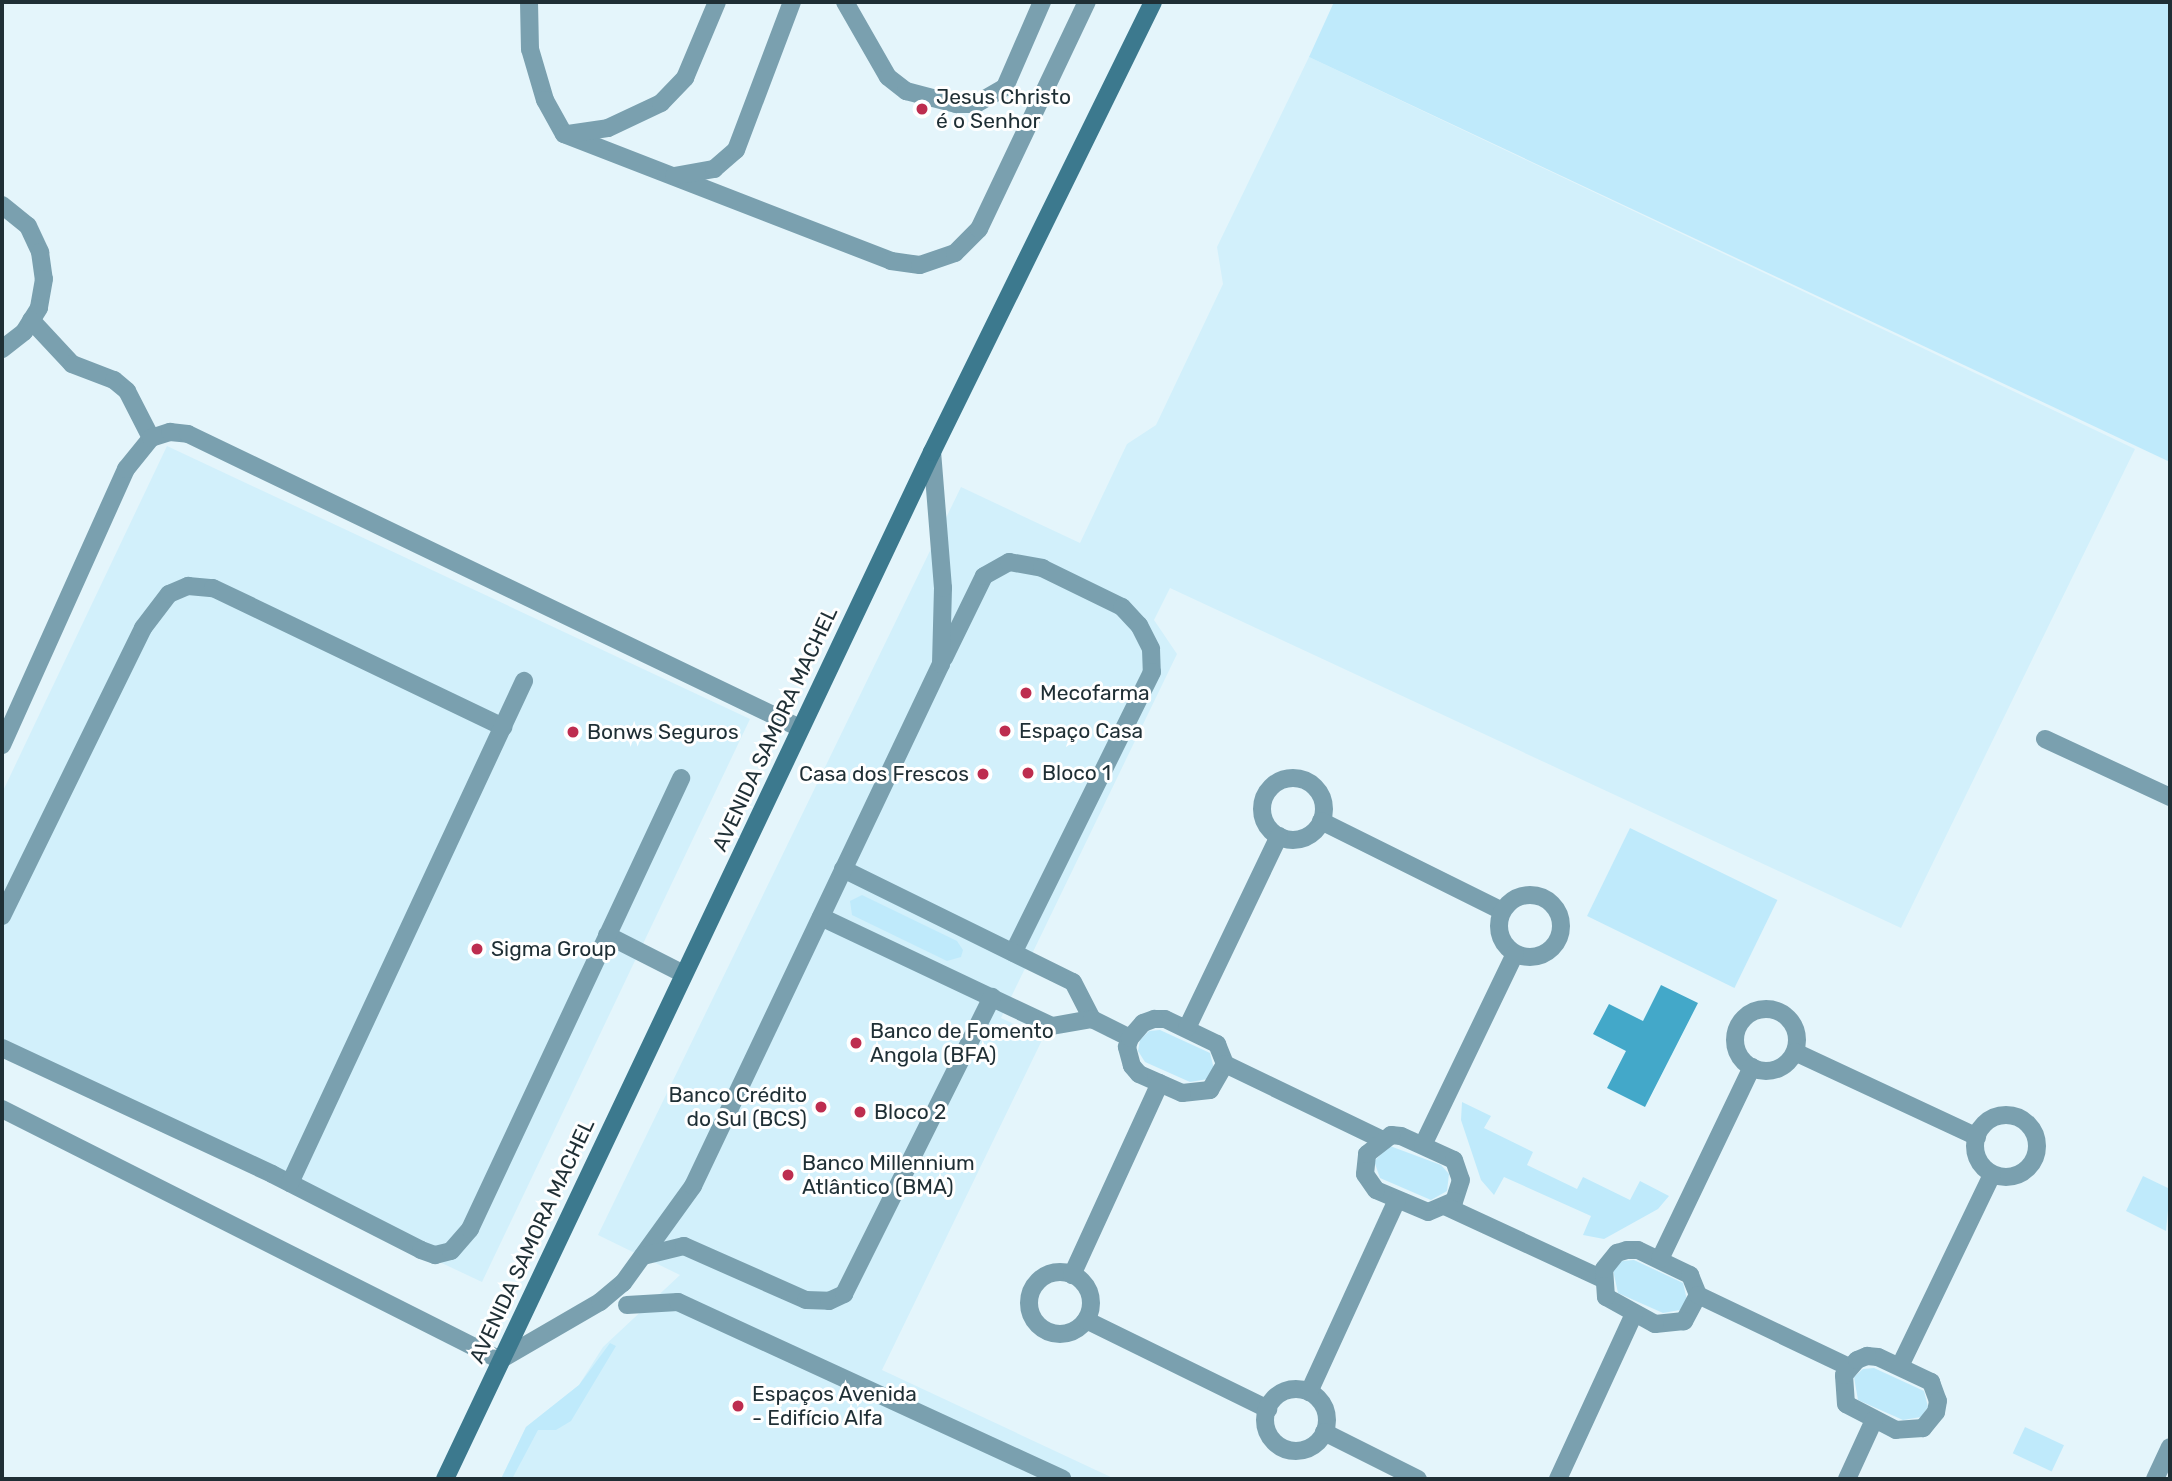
<!DOCTYPE html>
<meta charset="utf-8">
<style>
body{margin:0}
#map{position:relative;width:2172px;height:1481px;overflow:hidden;background:#e4f5fb;font-family:Rubik,sans-serif}
div>[style]{position:absolute}
[style*='--x']{left:calc(var(--x)*1px);top:calc(var(--y)*1px);width:calc(var(--w)*1px);rotate:calc(var(--a)*1deg)}
.built>*{inset:0;background:#d2f0fb}
.green>*{inset:0;background:#bfeafb;transform-origin:0 0}
.water>*{inset:0;background:#43a8c9}
.service>*{height:18px;margin:-9px;padding:0 9px;transform-origin:9px;border-radius:9px;background:#7aa0af}
.service>.ring{margin:-9px;padding:0;box-sizing:content-box;background:none;border:18px solid #7aa0af;border-radius:50%}
.secondary>*{height:18px;margin:-9px;padding:0 9px;transform-origin:9px;border-radius:9px;background:#3c798e}
.dots>*{width:19px;height:19px;translate:-50% -50%;box-sizing:border-box;border:4px solid #fff;border-radius:50%}
span{translate:-50% -50%;white-space:nowrap;text-align:center;line-height:1.15;-webkit-text-stroke:6px #fff;paint-order:stroke}
.poi-label{font-size:21px;color:#1f2f35}
.left{translate:0 -50%;text-align:left}
.right{translate:-100% -50%;text-align:right}
.street-label{font-size:21px;color:#1f2f35}
.frame{position:absolute;inset:0;border:4px solid #1f2f35;pointer-events:none}
</style>
<div id="map">
<div class="built">
<i style="clip-path:polygon(1309px 57px,2135px 449px,1901px 928px,1170px 588px,1154px 620px,1177px 654px,1001px 1018px,1043px 1038px,882px 1370px,1115px 1479px,501px 1479px,526px 1427px,579px 1385px,603px 1347px,680px 1275px,598px 1235px,961px 487px,1080px 543px,1127px 444px,1156px 425px,1223px 284px,1217px 247px)"></i>
<i style="clip-path:polygon(167px 446px,750px 719px,482px 1282px,2px 1056px,2px 793px)"></i>
</div>
<div class="green">
<i style="clip-path:polygon(1334px 2px,2170px 2px,2170px 462px,1309px 57px)"></i>
<i style="left:1630px;top:828px;width:164px;height:98px;rotate:26deg"></i>
<i style="clip-path:polygon(862px 895px,957px 941px,963px 950px,961px 957px,947px 961px,852px 915px,850px 901px)"></i>
<i style="clip-path:polygon(1160px 1030px,1210px 1053px,1214px 1069px,1208px 1079px,1190px 1082px,1145px 1062px,1138px 1051px,1140px 1040px,1149px 1031px)"></i>
<i style="clip-path:polygon(1462px 1102px,1491px 1116px,1484px 1128px,1533px 1152px,1527px 1165px,1577px 1189px,1583px 1177px,1630px 1200px,1640px 1181px,1669px 1196px,1658px 1209px,1604px 1239px,1583px 1235px,1591px 1216px,1504px 1177px,1494px 1195px,1481px 1180px,1461px 1120px)"></i>
<i style="clip-path:polygon(1390px 1146px,1441px 1165px,1449px 1174px,1447px 1191px,1431px 1200px,1380px 1178px,1374px 1161px)"></i>
<i style="clip-path:polygon(2143px 1176px,2170px 1189px,2166px 1231px,2126px 1211px)"></i>
<i style="clip-path:polygon(1634px 1260px,1683px 1283px,1687px 1300px,1680px 1310px,1663px 1313px,1618px 1293px,1613px 1270px,1622px 1261px)"></i>
<i style="clip-path:polygon(610px 1343px,616px 1346px,571px 1421px,556px 1430px,538px 1430px,512px 1479px,501px 1479px,526px 1427px,579px 1385px)"></i>
<i style="clip-path:polygon(1874px 1368px,1924px 1391px,1928px 1407px,1921px 1417px,1903px 1420px,1858px 1400px,1854px 1377px,1863px 1369px)"></i>
<i style="left:2025px;top:1427px;width:43px;height:29px;rotate:25deg"></i>
</div>
<div class="water">
<i style="clip-path:polygon(1661px 985px,1698px 1003px,1645px 1107px,1607px 1088px,1626px 1051px,1593px 1034px,1609px 1004px,1643px 1021px)"></i>
</div>
<div class="service">
<i style="--x:529;--y:2;--w:47;--a:88.8"></i>
<i style="--x:530;--y:49;--w:53;--a:73.6"></i>
<i style="--x:545;--y:100;--w:39;--a:61"></i>
<i style="--x:564;--y:134;--w:351;--a:21.2"></i>
<i style="--x:891;--y:261;--w:29;--a:8"></i>
<i style="--x:920;--y:265;--w:37;--a:-19"></i>
<i style="--x:955;--y:253;--w:34;--a:-45"></i>
<i style="--x:979;--y:229;--w:251;--a:-64.6"></i>
<i style="--x:845;--y:2;--w:86;--a:60.2"></i>
<i style="--x:888;--y:77;--w:23;--a:38"></i>
<i style="--x:906;--y:91;--w:52;--a:14.6"></i>
<i style="--x:956;--y:104;--w:20;--a:0"></i>
<i style="--x:976;--y:104;--w:34;--a:-30"></i>
<i style="--x:1005;--y:87;--w:93;--a:-66.5"></i>
<i style="--x:568;--y:134;--w:40;--a:-8.5"></i>
<i style="--x:608;--y:128;--w:59;--a:-25.3"></i>
<i style="--x:661;--y:103;--w:35;--a:-46"></i>
<i style="--x:685;--y:78;--w:82;--a:-67.2"></i>
<i style="--x:674;--y:176;--w:41;--a:-9.9"></i>
<i style="--x:714;--y:169;--w:29;--a:-41"></i>
<i style="--x:736;--y:150;--w:158;--a:-69.3"></i>
<i style="--x:2;--y:205;--w:33;--a:39"></i>
<i style="--x:28;--y:226;--w:29;--a:65"></i>
<i style="--x:40;--y:252;--w:27;--a:82"></i>
<i style="--x:44;--y:279;--w:29;--a:100"></i>
<i style="--x:39;--y:308;--w:28;--a:122"></i>
<i style="--x:24;--y:332;--w:28;--a:142"></i>
<i style="--x:31;--y:320;--w:60;--a:47"></i>
<i style="--x:72;--y:364;--w:45;--a:20.9"></i>
<i style="--x:114;--y:380;--w:17;--a:40"></i>
<i style="--x:127;--y:391;--w:53;--a:62.9"></i>
<i style="--x:944;--y:658;--w:91;--a:-64"></i>
<i style="--x:984;--y:576;--w:29;--a:-29"></i>
<i style="--x:1009;--y:562;--w:34;--a:10"></i>
<i style="--x:1042;--y:568;--w:89;--a:26"></i>
<i style="--x:1122;--y:607;--w:25;--a:47"></i>
<i style="--x:1139;--y:625;--w:27;--a:63"></i>
<i style="--x:1151;--y:649;--w:23;--a:88"></i>
<i style="--x:1152;--y:672;--w:313;--a:116.3"></i>
<i style="--x:2045;--y:739;--w:138;--a:24.9"></i>
<i style="--x:2;--y:745;--w:303;--a:-65.8"></i>
<i style="--x:126;--y:469;--w:40;--a:-51"></i>
<i style="--x:151;--y:438;--w:20;--a:-18"></i>
<i style="--x:170;--y:432;--w:18;--a:6"></i>
<i style="--x:188;--y:434;--w:679;--a:25.66"></i>
<i class="ring" style="left:1262px;top:778px;width:44px;height:44px"></i>
<i style="--x:1321;--y:821;--w:202;--a:26.4"></i>
<i style="--x:843;--y:869;--w:256;--a:26.2"></i>
<i style="--x:1073;--y:982;--w:42;--a:62.8"></i>
<i class="ring" style="left:1499px;top:895px;width:44px;height:44px"></i>
<i style="--x:2;--y:916;--w:321;--a:-63.9"></i>
<i style="--x:143;--y:628;--w:43;--a:-52.6"></i>
<i style="--x:169;--y:594;--w:21;--a:-23"></i>
<i style="--x:188;--y:586;--w:25;--a:5"></i>
<i style="--x:213;--y:588;--w:322;--a:25.6"></i>
<i style="--x:821;--y:917;--w:255;--a:25.3"></i>
<i style="--x:1052;--y:1026;--w:41;--a:-9.9"></i>
<i style="--x:1092;--y:1019;--w:42;--a:26.6"></i>
<i style="--x:607;--y:935;--w:86;--a:26.9"></i>
<i class="ring" style="left:1735px;top:1009px;width:44px;height:44px"></i>
<i style="--x:1154;--y:1019;--w:11;--a:0"></i>
<i style="--x:1165;--y:1019;--w:58;--a:25.7"></i>
<i style="--x:1217;--y:1044;--w:22;--a:68"></i>
<i style="--x:1225;--y:1064;--w:30;--a:120"></i>
<i style="--x:1210;--y:1090;--w:28;--a:174"></i>
<i style="--x:1182;--y:1093;--w:47;--a:-156.2"></i>
<i style="--x:1139;--y:1074;--w:11;--a:-131"></i>
<i style="--x:1132;--y:1066;--w:20;--a:-105"></i>
<i style="--x:1127;--y:1047;--w:9;--a:-72"></i>
<i style="--x:1130;--y:1038;--w:20;--a:-49"></i>
<i style="--x:1143;--y:1023;--w:12;--a:-20"></i>
<i style="--x:1187;--y:1028;--w:213;--a:-64.4"></i>
<i style="--x:2;--y:1048;--w:298;--a:25"></i>
<i style="--x:272;--y:1174;--w:167;--a:27"></i>
<i style="--x:421;--y:1250;--w:15;--a:20"></i>
<i style="--x:435;--y:1255;--w:16;--a:-14"></i>
<i style="--x:451;--y:1251;--w:29;--a:-49"></i>
<i style="--x:470;--y:1229;--w:498;--a:-64.9"></i>
<i style="--x:1795;--y:1052;--w:201;--a:25"></i>
<i style="--x:1225;--y:1064;--w:173;--a:25.7"></i>
<i style="--x:2;--y:1109;--w:558;--a:26.75"></i>
<i style="--x:500;--y:1360;--w:116;--a:-30.1"></i>
<i style="--x:600;--y:1302;--w:30;--a:-40"></i>
<i style="--x:623;--y:1283;--w:120;--a:-54.2"></i>
<i style="--x:693;--y:1186;--w:578;--a:-64.59"></i>
<i style="--x:941;--y:664;--w:76;--a:-88.5"></i>
<i style="--x:943;--y:588;--w:136;--a:-94.6"></i>
<i class="ring" style="left:1975px;top:1115px;width:44px;height:44px"></i>
<i style="--x:1391;--y:1135;--w:10;--a:6"></i>
<i style="--x:1401;--y:1136;--w:58;--a:24.4"></i>
<i style="--x:1454;--y:1160;--w:21;--a:71"></i>
<i style="--x:1461;--y:1180;--w:22;--a:108"></i>
<i style="--x:1454;--y:1201;--w:28;--a:157"></i>
<i style="--x:1428;--y:1212;--w:56;--a:-157.1"></i>
<i style="--x:1376;--y:1190;--w:19;--a:-125"></i>
<i style="--x:1365;--y:1174;--w:20;--a:-84"></i>
<i style="--x:1367;--y:1154;--w:31;--a:-38"></i>
<i style="--x:1423;--y:1145;--w:212;--a:-64.3"></i>
<i style="--x:290;--y:1183;--w:554;--a:-65.01"></i>
<i style="--x:1447;--y:1207;--w:170;--a:24.8"></i>
<i style="--x:1627;--y:1250;--w:11;--a:0"></i>
<i style="--x:1638;--y:1250;--w:58;--a:25.7"></i>
<i style="--x:1690;--y:1275;--w:22;--a:68"></i>
<i style="--x:1698;--y:1295;--w:30;--a:118"></i>
<i style="--x:1684;--y:1321;--w:29;--a:174"></i>
<i style="--x:1655;--y:1324;--w:56;--a:-151.1"></i>
<i style="--x:1606;--y:1297;--w:28;--a:-94"></i>
<i style="--x:1604;--y:1269;--w:21;--a:-51"></i>
<i style="--x:1617;--y:1253;--w:10;--a:-17"></i>
<i style="--x:643;--y:1256;--w:42;--a:-13.7"></i>
<i style="--x:684;--y:1246;--w:133;--a:23.9"></i>
<i style="--x:806;--y:1300;--w:23;--a:2"></i>
<i style="--x:829;--y:1301;--w:17;--a:-25"></i>
<i style="--x:844;--y:1294;--w:332;--a:-63.5"></i>
<i style="--x:1660;--y:1259;--w:213;--a:-64.4"></i>
<i class="ring" style="left:1029px;top:1272px;width:44px;height:44px"></i>
<i style="--x:1072;--y:1275;--w:211;--a:-65.4"></i>
<i style="--x:1698;--y:1295;--w:167;--a:25.5"></i>
<i style="--x:627;--y:1305;--w:51;--a:-3.4"></i>
<i style="--x:678;--y:1302;--w:423;--a:24.7"></i>
<i style="--x:1086;--y:1320;--w:203;--a:26.1"></i>
<i style="--x:1867;--y:1356;--w:11;--a:5"></i>
<i style="--x:1878;--y:1357;--w:59;--a:25.3"></i>
<i style="--x:1931;--y:1382;--w:20;--a:70"></i>
<i style="--x:1938;--y:1401;--w:11;--a:100"></i>
<i style="--x:1936;--y:1412;--w:21;--a:129"></i>
<i style="--x:1923;--y:1428;--w:27;--a:176"></i>
<i style="--x:1896;--y:1430;--w:56;--a:-152.5"></i>
<i style="--x:1846;--y:1404;--w:29;--a:-94"></i>
<i style="--x:1844;--y:1375;--w:20;--a:-49"></i>
<i style="--x:1857;--y:1360;--w:11;--a:-22"></i>
<i style="--x:1900;--y:1366;--w:212;--a:-64.3"></i>
<i class="ring" style="left:1265px;top:1389px;width:44px;height:44px"></i>
<i style="--x:1309;--y:1392;--w:211;--a:-65.4"></i>
<i style="--x:1324;--y:1432;--w:105;--a:26.6"></i>
<i style="--x:1558;--y:1479;--w:182;--a:-65.3"></i>
<i style="--x:1847;--y:1479;--w:65;--a:-65.4"></i>
<i style="--x:2155;--y:1479;--w:35;--a:-65"></i>
</div>
<div class="secondary">
<i style="--x:445;--y:1479;--w:1137;--a:-64.63"></i>
<i style="--x:932;--y:452;--w:501;--a:-63.84"></i>
</div>
<div class="dots">
<i style="left:922px;top:109px;background:#bd2d4f"></i>
<i style="left:1026px;top:693px;background:#bd2d4f"></i>
<i style="left:1005px;top:731px;background:#bd2d4f"></i>
<i style="left:573px;top:732px;background:#bd2d4f"></i>
<i style="left:1028px;top:773px;background:#bd2d4f"></i>
<i style="left:983px;top:774px;background:#bd2d4f"></i>
<i style="left:477px;top:949px;background:#bd2d4f"></i>
<i style="left:856px;top:1043px;background:#bd2d4f"></i>
<i style="left:821px;top:1107px;background:#bd2d4f"></i>
<i style="left:860px;top:1112px;background:#bd2d4f"></i>
<i style="left:788px;top:1175px;background:#bd2d4f"></i>
<i style="left:738px;top:1406px;background:#bd2d4f"></i>
</div>
<div class="poi-label">
<span class="left" style="left:936px;top:109px">Jesus Christo<br>é o Senhor</span>
<span class="left" style="left:1040px;top:693px">Mecofarma</span>
<span class="left" style="left:1019px;top:731px">Espaço Casa</span>
<span class="left" style="left:587px;top:732px">Bonws Seguros</span>
<span class="left" style="left:1042px;top:773px">Bloco 1</span>
<span class="right" style="left:969px;top:774px">Casa dos Frescos</span>
<span class="left" style="left:491px;top:949px">Sigma Group</span>
<span class="left" style="left:870px;top:1043px">Banco de Fomento<br>Angola (BFA)</span>
<span class="right" style="left:807px;top:1107px">Banco Crédito<br>do Sul (BCS)</span>
<span class="left" style="left:874px;top:1112px">Bloco 2</span>
<span class="left" style="left:802px;top:1175px">Banco Millennium<br>Atlântico (BMA)</span>
<span class="left" style="left:752px;top:1406px">Espaços Avenida<br>- Edifício Alfa</span>
</div>
<div class="street-label">
<span style="left:775px;top:729px;rotate:-65deg">AVENIDA SAMORA MACHEL</span>
<span style="left:532px;top:1241px;rotate:-65deg">AVENIDA SAMORA MACHEL</span>
</div>
<div class="frame"></div>
</div>
